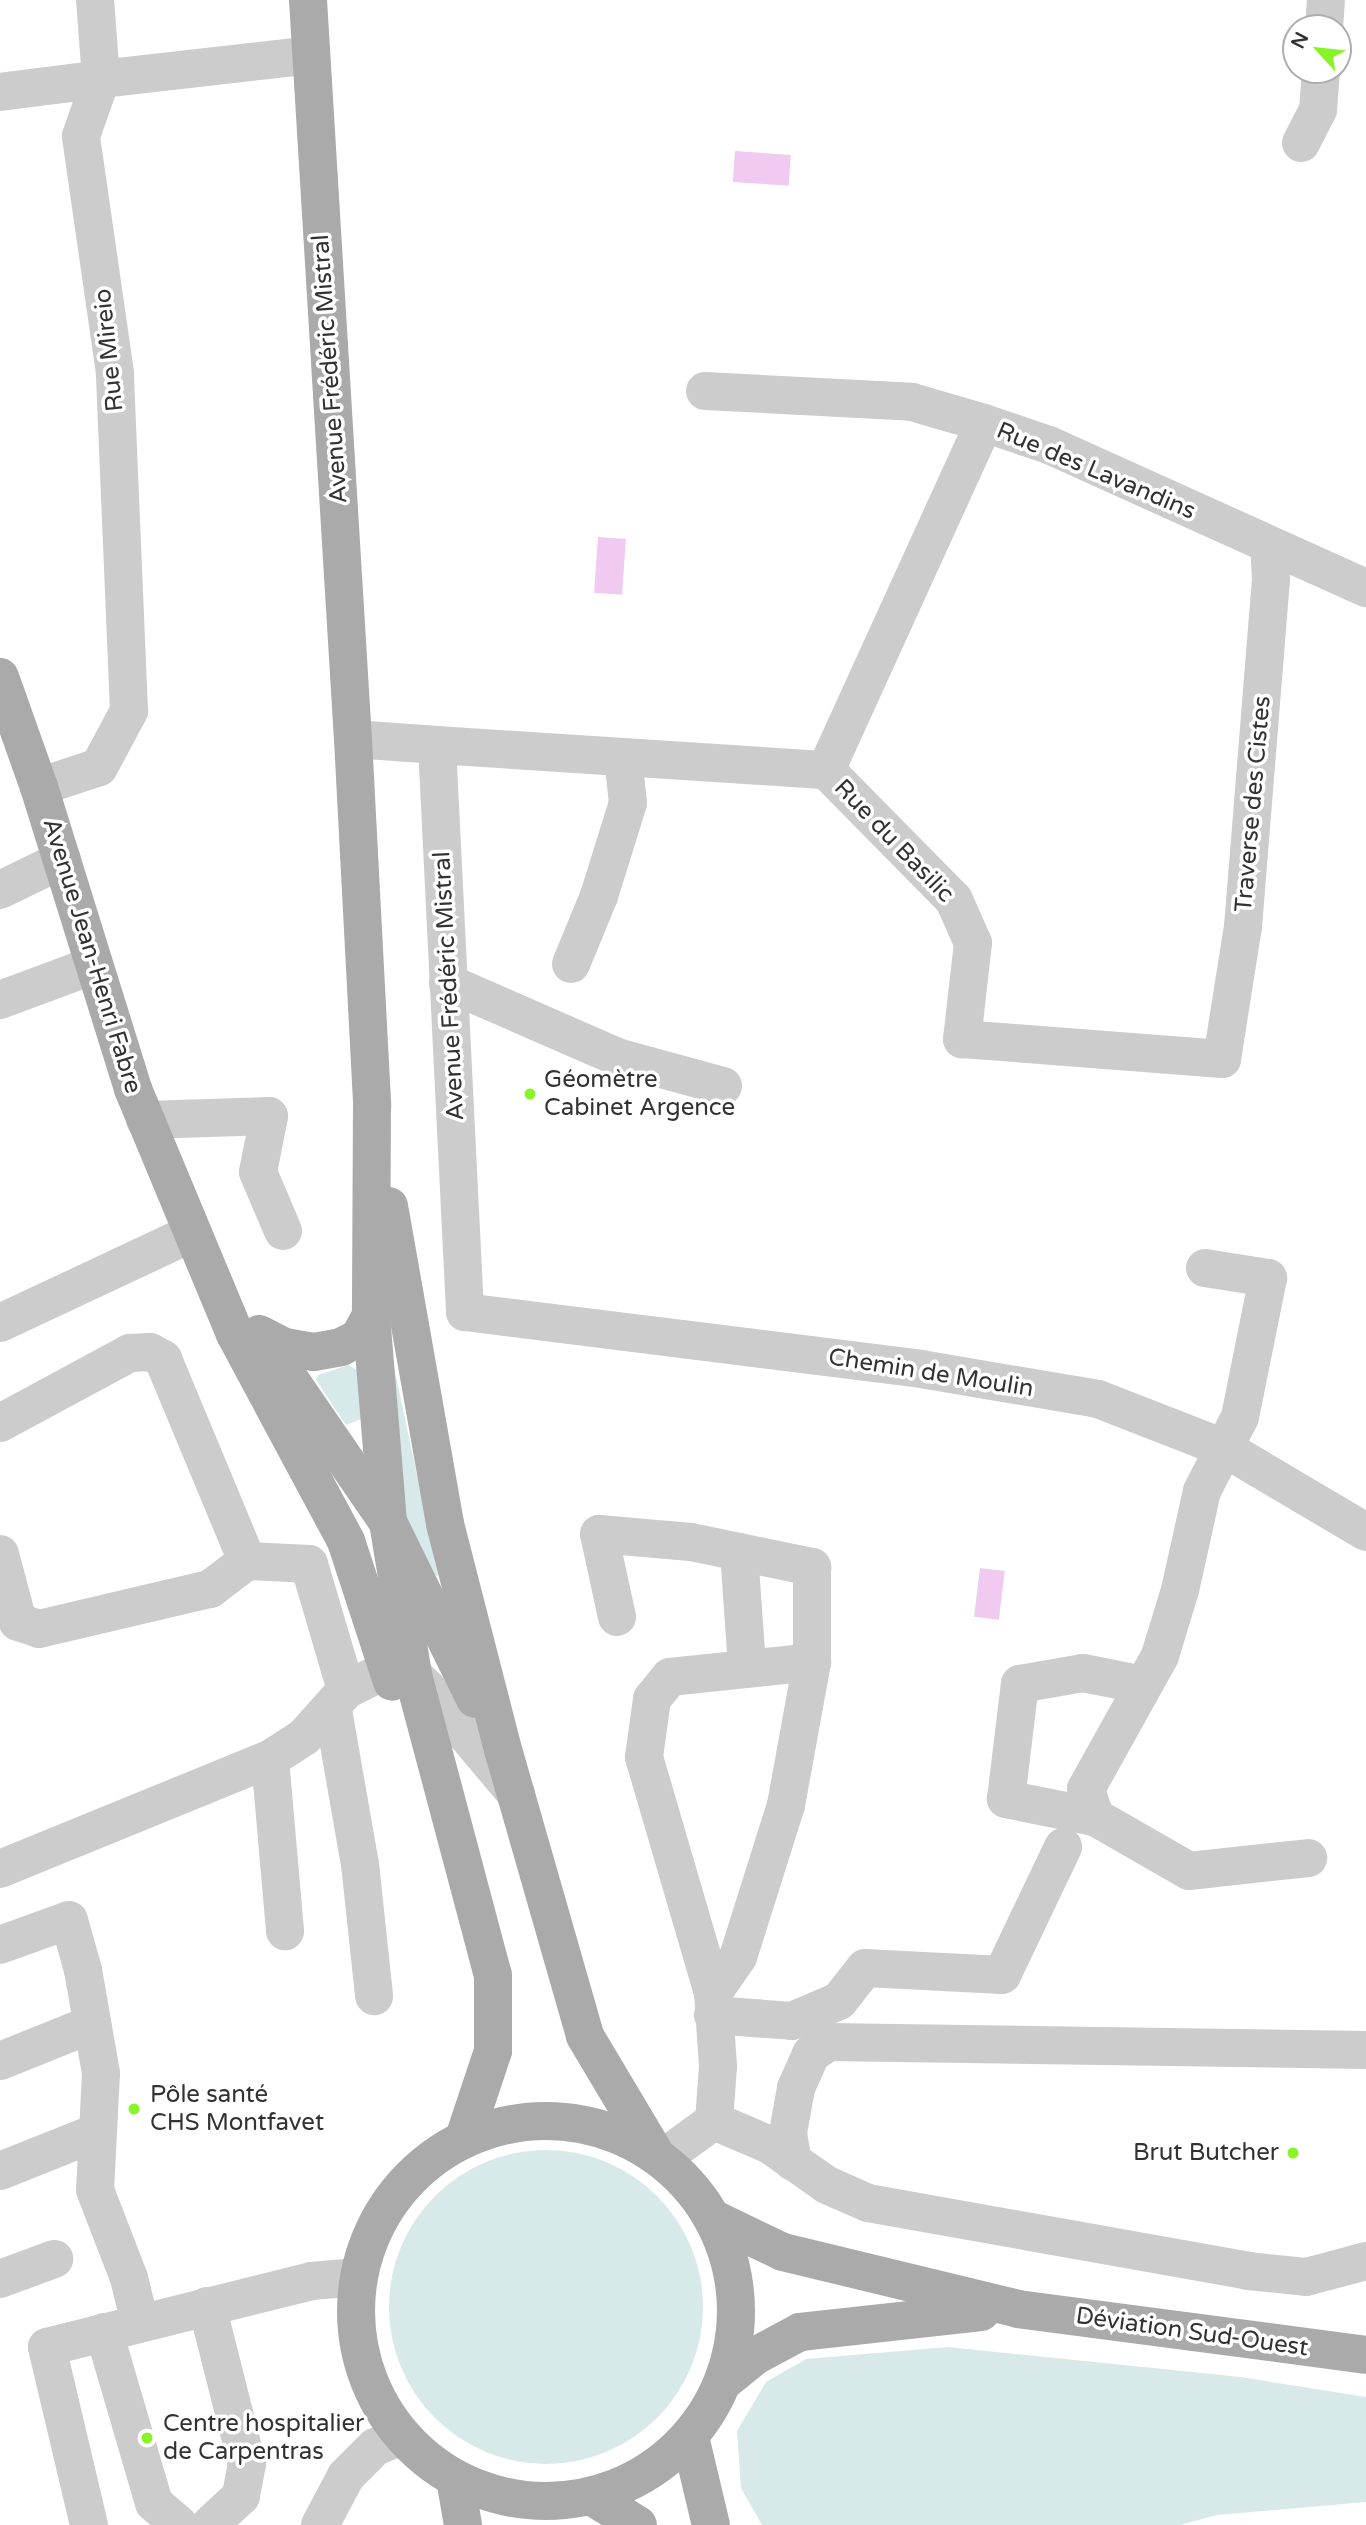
<!DOCTYPE html>
<meta charset="utf-8">
<style>
body{margin:0}
#map{position:relative;width:1366px;height:2525px;overflow:hidden;background:#fff;font-family:"Varela Round",sans-serif}
div>[style]{position:absolute}
[style*='--x']{left:calc(var(--x)*1px);top:calc(var(--y)*1px);width:calc(var(--w)*1px);rotate:calc(var(--a)*1deg)}
.green>*{inset:0;background:#d8e9ea}
.round{border-radius:50%}
.water>*{inset:0;background:#f0caf0;transform-origin:0 0}
.minor>*{height:38px;margin:-19px;padding:0 19px;transform-origin:19px;border-radius:19px;background:#ccc}
.major>*{height:38px;margin:-19px;padding:0 19px;transform-origin:19px;border-radius:19px;background:#aaa}
.major>.ring{margin:-19px;padding:0;box-sizing:content-box;background:none;border:38px solid #aaa;border-radius:50%}
.dots>*{width:19px;height:19px;translate:-50% -50%;box-sizing:border-box;border:4px solid #fff;border-radius:50%}
span{translate:-50% -50%;white-space:nowrap;text-align:center;line-height:1.15;-webkit-text-stroke:7px #fff;paint-order:stroke}
.street-label{font-size:24px;color:#323232}
.poi-label{font-size:24px;color:#323232}
.left{translate:0 -50%;text-align:left}
.right{translate:-100% -50%;text-align:right}
.north{position:absolute;left:1282px;top:14px;width:70px;height:70px;box-sizing:border-box;background:#fff;border:2px solid #adadad;border-radius:50%;rotate:297deg;font-size:19px;font-weight:700;line-height:28px;text-align:center;color:#323232}
.north::after{content:'';display:block;margin:auto;width:24px;height:32px;background:#88f528;clip-path:polygon(50% 0,100% 100%,50% 72%,0 100%)}
</style>
<div id="map">
<div class="green">
<i style="clip-path:polygon(392px 1357px,438px 1575px,436px 1576px,406px 1518px)"></i>
<i style="clip-path:polygon(349px 1365px,358px 1371px,361px 1419px,346px 1425px,316px 1380px,318px 1375px)"></i>
<i class="round" style="left:389px;top:2150px;width:314px;height:314px"></i>
<i style="clip-path:polygon(948px 2347px,1241px 2377px,1366px 2397px,1366px 2502px,1217px 2515px,1180px 2525px,762px 2525px,741px 2488px,737px 2431px,766px 2382px,806px 2359px)"></i>
</div>
<div class="water">
<i style="left:735px;top:151px;width:56px;height:31px;rotate:4deg"></i>
<i style="left:598px;top:537px;width:28px;height:56px;rotate:4deg"></i>
<i style="left:980px;top:1568px;width:25px;height:49px;rotate:7deg"></i>
</div>
<div class="minor">
<i style="--x:1324;--y:28;--w:28;--a:-86"></i>
<i style="--x:0;--y:92;--w:102;--a:-7.3"></i>
<i style="--x:101;--y:79;--w:79;--a:-94.3"></i>
<i style="--x:1301;--y:143;--w:37;--a:-63"></i>
<i style="--x:1318;--y:110;--w:40;--a:-85.7"></i>
<i style="--x:705;--y:391;--w:207;--a:3"></i>
<i style="--x:912;--y:402;--w:75;--a:16.3"></i>
<i style="--x:353;--y:739;--w:84;--a:4.1"></i>
<i style="--x:437;--y:745;--w:568;--a:87.17"></i>
<i style="--x:465;--y:1312;--w:460;--a:7.1"></i>
<i style="--x:921;--y:1369;--w:180;--a:9.6"></i>
<i style="--x:1098;--y:1399;--w:135;--a:21.3"></i>
<i style="--x:1224;--y:1448;--w:165;--a:30.6"></i>
<i style="--x:437;--y:745;--w:390;--a:3.7"></i>
<i style="--x:826;--y:770;--w:182;--a:45.4"></i>
<i style="--x:954;--y:900;--w:47;--a:66.2"></i>
<i style="--x:973;--y:943;--w:97;--a:96.5"></i>
<i style="--x:962;--y:1039;--w:261;--a:4.4"></i>
<i style="--x:1222;--y:1059;--w:134;--a:-81"></i>
<i style="--x:1243;--y:927;--w:348;--a:-85.4"></i>
<i style="--x:1271;--y:580;--w:33;--a:-93"></i>
<i style="--x:826;--y:770;--w:381;--a:-65.5"></i>
<i style="--x:984;--y:423;--w:69;--a:18.7"></i>
<i style="--x:1049;--y:445;--w:348;--a:24.3"></i>
<i style="--x:39;--y:787;--w:63;--a:-18.4"></i>
<i style="--x:99;--y:767;--w:64;--a:-61.8"></i>
<i style="--x:129;--y:711;--w:338;--a:-92.4"></i>
<i style="--x:115;--y:373;--w:239;--a:-98.2"></i>
<i style="--x:81;--y:136;--w:60;--a:-70.7"></i>
<i style="--x:101;--y:79;--w:211;--a:-6.5"></i>
<i style="--x:0;--y:890;--w:69;--a:-25.8"></i>
<i style="--x:571;--y:964;--w:74;--a:-67.6"></i>
<i style="--x:599;--y:896;--w:97;--a:-72.7"></i>
<i style="--x:628;--y:803;--w:46;--a:-96.2"></i>
<i style="--x:448;--y:983;--w:184;--a:23.6"></i>
<i style="--x:617;--y:1057;--w:110;--a:15.3"></i>
<i style="--x:0;--y:1000;--w:100;--a:-20.4"></i>
<i style="--x:145;--y:1120;--w:124;--a:-1.8"></i>
<i style="--x:269;--y:1116;--w:57;--a:101.1"></i>
<i style="--x:258;--y:1172;--w:64;--a:67"></i>
<i style="--x:1205;--y:1268;--w:64;--a:9"></i>
<i style="--x:1268;--y:1278;--w:142;--a:101.4"></i>
<i style="--x:1240;--y:1417;--w:83;--a:117.2"></i>
<i style="--x:1202;--y:1491;--w:101;--a:102.5"></i>
<i style="--x:1180;--y:1590;--w:69;--a:106.9"></i>
<i style="--x:1160;--y:1656;--w:152;--a:119.1"></i>
<i style="--x:1086;--y:1789;--w:29;--a:72"></i>
<i style="--x:1095;--y:1817;--w:108;--a:29.9"></i>
<i style="--x:1189;--y:1871;--w:120;--a:-6.2"></i>
<i style="--x:0;--y:1323;--w:212;--a:-25.1"></i>
<i style="--x:0;--y:1423;--w:148;--a:-28.3"></i>
<i style="--x:130;--y:1353;--w:20;--a:-3"></i>
<i style="--x:150;--y:1352;--w:15;--a:28"></i>
<i style="--x:163;--y:1359;--w:219;--a:67.4"></i>
<i style="--x:739;--y:1552;--w:114;--a:86"></i>
<i style="--x:0;--y:1554;--w:70;--a:75.2"></i>
<i style="--x:18;--y:1622;--w:22;--a:18"></i>
<i style="--x:39;--y:1629;--w:176;--a:-13.2"></i>
<i style="--x:210;--y:1589;--w:46;--a:-37.1"></i>
<i style="--x:247;--y:1561;--w:62;--a:2.8"></i>
<i style="--x:309;--y:1564;--w:131;--a:73.6"></i>
<i style="--x:617;--y:1617;--w:85;--a:-102.2"></i>
<i style="--x:599;--y:1534;--w:92;--a:5"></i>
<i style="--x:691;--y:1542;--w:124;--a:11.7"></i>
<i style="--x:812;--y:1567;--w:95;--a:90"></i>
<i style="--x:812;--y:1662;--w:145;--a:100.3"></i>
<i style="--x:786;--y:1805;--w:159;--a:107.5"></i>
<i style="--x:738;--y:1957;--w:44;--a:124.8"></i>
<i style="--x:333;--y:1710;--w:156;--a:80.1"></i>
<i style="--x:360;--y:1864;--w:133;--a:83.9"></i>
<i style="--x:270;--y:1759;--w:173;--a:85"></i>
<i style="--x:1095;--y:1817;--w:91;--a:-168.6"></i>
<i style="--x:1006;--y:1799;--w:116;--a:-83.1"></i>
<i style="--x:1020;--y:1684;--w:64;--a:-9.9"></i>
<i style="--x:1083;--y:1673;--w:61;--a:11.3"></i>
<i style="--x:0;--y:1869;--w:292;--a:-22.2"></i>
<i style="--x:270;--y:1759;--w:40;--a:-32.9"></i>
<i style="--x:304;--y:1737;--w:63;--a:-48.2"></i>
<i style="--x:346;--y:1690;--w:47;--a:-26.6"></i>
<i style="--x:388;--y:1669;--w:26;--a:13"></i>
<i style="--x:413;--y:1675;--w:18;--a:43"></i>
<i style="--x:426;--y:1687;--w:140;--a:49.9"></i>
<i style="--x:0;--y:1945;--w:73;--a:-19.9"></i>
<i style="--x:69;--y:1920;--w:52;--a:74.4"></i>
<i style="--x:83;--y:1970;--w:105;--a:80.1"></i>
<i style="--x:101;--y:2073;--w:117;--a:92.9"></i>
<i style="--x:95;--y:2190;--w:94;--a:68.9"></i>
<i style="--x:129;--y:2278;--w:46;--a:76.3"></i>
<i style="--x:713;--y:2015;--w:79;--a:4.3"></i>
<i style="--x:792;--y:2021;--w:51;--a:-23.1"></i>
<i style="--x:839;--y:2001;--w:42;--a:-51.8"></i>
<i style="--x:865;--y:1968;--w:137;--a:2.9"></i>
<i style="--x:1002;--y:1975;--w:142;--a:-64.5"></i>
<i style="--x:0;--y:2061;--w:99;--a:-21.9"></i>
<i style="--x:714;--y:2121;--w:55;--a:-85.8"></i>
<i style="--x:718;--y:2066;--w:73;--a:-93.9"></i>
<i style="--x:713;--y:1993;--w:246;--a:-106.3"></i>
<i style="--x:644;--y:1757;--w:59;--a:-82.1"></i>
<i style="--x:652;--y:1699;--w:28;--a:-51"></i>
<i style="--x:670;--y:1677;--w:143;--a:-6"></i>
<i style="--x:663;--y:2158;--w:63;--a:-36"></i>
<i style="--x:714;--y:2121;--w:61;--a:23.2"></i>
<i style="--x:770;--y:2145;--w:70;--a:35.1"></i>
<i style="--x:827;--y:2185;--w:45;--a:23.7"></i>
<i style="--x:868;--y:2203;--w:386;--a:10.1"></i>
<i style="--x:1248;--y:2271;--w:58;--a:5.9"></i>
<i style="--x:1306;--y:2277;--w:62;--a:-14.9"></i>
<i style="--x:793;--y:2162;--w:29;--a:-100"></i>
<i style="--x:788;--y:2133;--w:46;--a:-79.9"></i>
<i style="--x:796;--y:2088;--w:37;--a:-66"></i>
<i style="--x:811;--y:2054;--w:22;--a:-34"></i>
<i style="--x:829;--y:2042;--w:537;--a:0.85"></i>
<i style="--x:0;--y:2171;--w:105;--a:-21.7"></i>
<i style="--x:0;--y:2279;--w:58;--a:-20.3"></i>
<i style="--x:207;--y:2306;--w:163;--a:75.8"></i>
<i style="--x:247;--y:2464;--w:33;--a:101"></i>
<i style="--x:241;--y:2496;--w:42;--a:136.9"></i>
<i style="--x:104;--y:2332;--w:178;--a:73.7"></i>
<i style="--x:154;--y:2503;--w:33;--a:41"></i>
<i style="--x:89;--y:2525;--w:183;--a:-103.3"></i>
<i style="--x:47;--y:2347;--w:272;--a:-14"></i>
<i style="--x:311;--y:2281;--w:47;--a:-4.9"></i>
<i style="--x:320;--y:2525;--w:55;--a:-62"></i>
<i style="--x:346;--y:2476;--w:41;--a:-45"></i>
<i style="--x:375;--y:2447;--w:29;--a:-22"></i>
</div>
<div class="major">
<i style="--x:308;--y:0;--w:740;--a:86.52"></i>
<i style="--x:353;--y:739;--w:368;--a:87"></i>
<i style="--x:372;--y:1107;--w:208;--a:90.3"></i>
<i style="--x:371;--y:1315;--w:208;--a:85.3"></i>
<i style="--x:388;--y:1522;--w:155;--a:80.7"></i>
<i style="--x:413;--y:1675;--w:310;--a:75.1"></i>
<i style="--x:493;--y:1975;--w:76;--a:90"></i>
<i style="--x:493;--y:2051;--w:92;--a:108.4"></i>
<i style="--x:0;--y:677;--w:117;--a:70.5"></i>
<i style="--x:39;--y:787;--w:316;--a:72.7"></i>
<i style="--x:133;--y:1089;--w:265;--a:67.4"></i>
<i style="--x:235;--y:1334;--w:235;--a:61.8"></i>
<i style="--x:346;--y:1541;--w:148;--a:71.9"></i>
<i style="--x:389;--y:1206;--w:323;--a:80"></i>
<i style="--x:445;--y:1524;--w:236;--a:75.6"></i>
<i style="--x:504;--y:1753;--w:294;--a:74"></i>
<i style="--x:585;--y:2036;--w:133;--a:59.2"></i>
<i style="--x:259;--y:1334;--w:29;--a:27"></i>
<i style="--x:285;--y:1347;--w:29;--a:10"></i>
<i style="--x:314;--y:1352;--w:27;--a:-10"></i>
<i style="--x:341;--y:1347;--w:20;--a:-27"></i>
<i style="--x:359;--y:1338;--w:26;--a:-62"></i>
<i style="--x:262;--y:1339;--w:222;--a:55.5"></i>
<i style="--x:388;--y:1522;--w:197;--a:63.8"></i>
<i class="ring" style="left:356px;top:2121px;width:342px;height:342px"></i>
<i style="--x:714;--y:2219;--w:76;--a:25.6"></i>
<i style="--x:783;--y:2252;--w:242;--a:13.6"></i>
<i style="--x:1018;--y:2309;--w:351;--a:7.5"></i>
<i style="--x:723;--y:2382;--w:41;--a:-39.1"></i>
<i style="--x:755;--y:2356;--w:51;--a:-28.1"></i>
<i style="--x:800;--y:2332;--w:182;--a:-6.3"></i>
<i style="--x:690;--y:2437;--w:90;--a:76.6"></i>
<i style="--x:455;--y:2479;--w:47;--a:80.1"></i>
<i style="--x:591;--y:2496;--w:55;--a:31.7"></i>
</div>
<div class="dots">
<i style="left:530px;top:1094px;background:#88f528"></i>
<i style="left:134px;top:2109px;background:#88f528"></i>
<i style="left:1293px;top:2153px;background:#88f528"></i>
<i style="left:147px;top:2438px;background:#88f528"></i>
</div>
<div class="street-label">
<span style="left:109px;top:350px;rotate:-96deg">Rue Mireio</span>
<span style="left:330px;top:369px;rotate:-94deg">Avenue Frédéric Mistral</span>
<span style="left:1096px;top:471px;rotate:23deg">Rue des Lavandins</span>
<span style="left:1253px;top:804px;rotate:-85deg">Traverse des Cistes</span>
<span style="left:894px;top:841px;rotate:46deg">Rue du Basilic</span>
<span style="left:92px;top:956px;rotate:73deg">Avenue Jean-Henri Fabre</span>
<span style="left:449px;top:986px;rotate:-93deg">Avenue Frédéric Mistral</span>
<span style="left:931px;top:1373px;rotate:9deg">Chemin de Moulin</span>
<span style="left:1192px;top:2332px;rotate:8deg">Déviation Sud-Ouest</span>
</div>
<div class="poi-label">
<span class="left" style="left:544px;top:1094px">Géomètre<br>Cabinet Argence</span>
<span class="left" style="left:150px;top:2109px">Pôle santé<br>CHS Montfavet</span>
<span class="right" style="left:1279px;top:2153px">Brut Butcher</span>
<span class="left" style="left:163px;top:2438px">Centre hospitalier<br>de Carpentras</span>
</div>
<div class="north">N</div>
</div>
